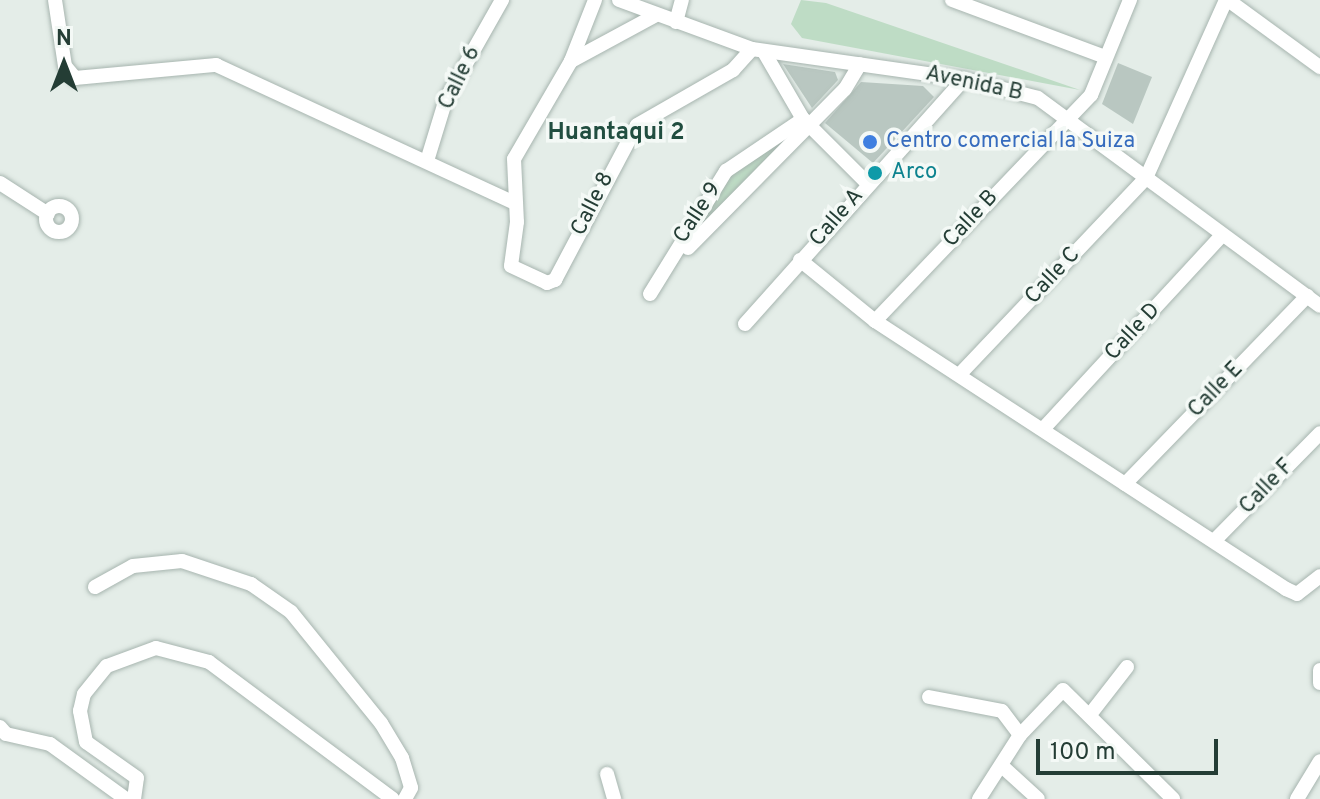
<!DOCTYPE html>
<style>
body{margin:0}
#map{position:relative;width:1320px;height:799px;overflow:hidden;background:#e4ede8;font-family:Overpass,sans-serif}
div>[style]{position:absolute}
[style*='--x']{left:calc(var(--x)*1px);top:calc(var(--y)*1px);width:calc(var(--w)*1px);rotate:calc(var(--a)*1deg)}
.green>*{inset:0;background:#bedcc5}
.building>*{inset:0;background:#b9c7c1}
.roads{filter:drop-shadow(0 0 2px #a7b5af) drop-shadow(0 0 2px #a7b5af)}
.minor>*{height:14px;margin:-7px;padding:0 7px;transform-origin:7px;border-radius:7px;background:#fff}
.minor>.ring{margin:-7px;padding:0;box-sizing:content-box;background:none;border:14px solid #fff;border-radius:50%}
.dots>*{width:22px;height:22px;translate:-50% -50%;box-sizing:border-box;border:4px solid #f4f9f6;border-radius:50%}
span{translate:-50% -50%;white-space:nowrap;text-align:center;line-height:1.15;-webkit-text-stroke:7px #f4f9f6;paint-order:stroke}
.street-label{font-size:22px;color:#243d35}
.shop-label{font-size:22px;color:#366cbe}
.left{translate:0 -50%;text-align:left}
.culture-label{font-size:22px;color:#0d838f}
.neighbourhood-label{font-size:24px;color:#214e40;font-weight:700}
.north{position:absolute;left:24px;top:24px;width:80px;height:80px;-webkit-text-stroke:6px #f4f9f6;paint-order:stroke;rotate:0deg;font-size:22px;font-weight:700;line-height:32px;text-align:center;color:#243d35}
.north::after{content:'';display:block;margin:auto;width:28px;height:36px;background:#243d35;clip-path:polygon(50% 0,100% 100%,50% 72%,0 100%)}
.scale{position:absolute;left:1036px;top:739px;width:182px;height:36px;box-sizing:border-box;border:4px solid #243d35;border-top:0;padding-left:10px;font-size:24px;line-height:28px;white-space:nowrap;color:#243d35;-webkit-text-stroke:6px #f4f9f6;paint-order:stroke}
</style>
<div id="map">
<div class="green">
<i style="clip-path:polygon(801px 0,826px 3px,1080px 90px,802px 38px,791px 24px)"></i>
<i style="clip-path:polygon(799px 128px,687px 244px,731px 174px)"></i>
</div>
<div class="building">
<i style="clip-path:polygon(1118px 63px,1152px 77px,1133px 124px,1102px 104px)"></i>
<i style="clip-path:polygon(783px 64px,835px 72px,838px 80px,812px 108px)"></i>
<i style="clip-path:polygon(861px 82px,923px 86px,934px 97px,873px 163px,825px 123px)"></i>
</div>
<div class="roads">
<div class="minor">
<i style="--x:55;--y:0;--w:67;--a:81.4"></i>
<i style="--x:65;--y:66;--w:16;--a:50"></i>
<i style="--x:75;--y:78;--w:142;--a:-5.3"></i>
<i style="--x:216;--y:65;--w:329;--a:24.8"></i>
<i style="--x:595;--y:0;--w:66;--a:111.5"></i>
<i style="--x:571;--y:61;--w:113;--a:120.2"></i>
<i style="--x:514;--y:159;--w:63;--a:87.3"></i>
<i style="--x:517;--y:222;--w:44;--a:97.8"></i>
<i style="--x:511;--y:266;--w:40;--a:25"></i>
<i style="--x:547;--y:283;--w:9;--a:-21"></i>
<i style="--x:555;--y:280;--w:175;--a:-62.1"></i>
<i style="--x:637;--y:125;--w:111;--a:-29.8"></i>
<i style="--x:733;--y:70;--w:28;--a:-48"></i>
<i style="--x:619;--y:0;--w:142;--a:20.2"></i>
<i style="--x:752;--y:49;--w:214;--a:8.1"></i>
<i style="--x:964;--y:79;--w:76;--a:14.4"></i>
<i style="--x:1038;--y:98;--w:350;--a:36.4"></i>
<i style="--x:952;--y:0;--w:163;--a:20.4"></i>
<i style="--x:1228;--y:0;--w:114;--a:36.1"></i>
<i style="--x:676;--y:22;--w:23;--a:-75"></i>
<i style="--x:764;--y:52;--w:78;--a:59.8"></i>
<i style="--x:803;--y:119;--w:92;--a:45"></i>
<i style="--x:571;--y:61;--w:97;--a:-28.4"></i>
<i style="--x:427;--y:161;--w:65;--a:-73"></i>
<i style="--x:446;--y:99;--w:114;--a:-60.5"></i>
<i style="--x:0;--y:183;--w:57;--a:32.9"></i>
<i class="ring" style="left:46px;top:206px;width:12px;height:12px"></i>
<i style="--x:688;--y:248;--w:223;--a:-45.4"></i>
<i style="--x:845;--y:89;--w:29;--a:-59"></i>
<i style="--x:800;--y:260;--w:97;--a:39.1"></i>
<i style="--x:875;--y:321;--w:491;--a:33.1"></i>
<i style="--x:1286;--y:589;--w:12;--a:24"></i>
<i style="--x:1297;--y:594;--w:29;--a:-38"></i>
<i style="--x:650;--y:294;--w:145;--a:-58.3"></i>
<i style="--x:726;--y:171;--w:93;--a:-34"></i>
<i style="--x:875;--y:321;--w:313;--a:-46.3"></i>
<i style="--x:1091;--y:95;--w:103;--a:-67.7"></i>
<i style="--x:745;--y:324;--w:329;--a:-48.2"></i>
<i style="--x:960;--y:374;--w:270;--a:-46.5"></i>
<i style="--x:1146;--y:178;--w:195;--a:-65.8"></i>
<i style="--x:1044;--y:428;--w:261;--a:-47.3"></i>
<i style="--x:1125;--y:484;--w:262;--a:-45.9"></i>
<i style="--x:1214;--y:541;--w:151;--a:-45.5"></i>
<i style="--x:95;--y:587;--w:43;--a:-28.9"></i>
<i style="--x:133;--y:566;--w:49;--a:-5.8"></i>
<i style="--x:182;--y:561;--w:73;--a:18.4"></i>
<i style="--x:251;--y:584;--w:49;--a:35"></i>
<i style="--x:291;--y:612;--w:143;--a:51"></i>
<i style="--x:381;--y:723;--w:41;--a:59"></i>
<i style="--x:402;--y:758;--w:31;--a:73"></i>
<i style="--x:411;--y:788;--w:13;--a:119"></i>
<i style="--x:1320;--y:670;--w:13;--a:90"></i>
<i style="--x:929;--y:697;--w:74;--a:10.9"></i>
<i style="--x:1002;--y:711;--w:30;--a:53"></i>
<i style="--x:1092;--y:712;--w:57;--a:-52.1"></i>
<i style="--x:0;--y:727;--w:9;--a:49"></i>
<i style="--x:6;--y:734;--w:45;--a:12.8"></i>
<i style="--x:50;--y:744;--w:94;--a:35.9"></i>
<i style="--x:1003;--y:767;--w:47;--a:42.4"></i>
<i style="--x:607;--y:774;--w:26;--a:74"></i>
<i style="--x:134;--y:799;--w:21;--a:-82"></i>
<i style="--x:137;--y:778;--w:62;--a:-144.8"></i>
<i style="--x:86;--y:742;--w:32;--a:-101"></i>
<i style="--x:80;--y:711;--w:17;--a:-77"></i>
<i style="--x:84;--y:694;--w:36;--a:-51"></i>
<i style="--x:107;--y:666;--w:52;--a:-20.2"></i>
<i style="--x:156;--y:648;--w:55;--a:14.8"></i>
<i style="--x:209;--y:662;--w:229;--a:36.7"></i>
<i style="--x:979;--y:799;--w:76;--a:-57.4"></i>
<i style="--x:1020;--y:735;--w:62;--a:-46.3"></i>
<i style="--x:1063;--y:690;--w:155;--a:44.7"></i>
<i style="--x:1297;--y:799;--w:44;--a:-58.8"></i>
</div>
</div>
<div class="dots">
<i style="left:870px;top:142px;background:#3f7fe0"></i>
<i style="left:875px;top:173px;background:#0f9aa8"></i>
</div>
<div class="street-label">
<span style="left:460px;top:78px;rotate:-64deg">Calle 6</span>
<span style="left:974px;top:84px;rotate:12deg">Avenida B</span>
<span style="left:593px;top:204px;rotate:-63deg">Calle 8</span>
<span style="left:698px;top:213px;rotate:-57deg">Calle 9</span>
<span style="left:837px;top:218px;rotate:-49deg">Calle A</span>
<span style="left:971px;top:219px;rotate:-47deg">Calle B</span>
<span style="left:1053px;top:276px;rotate:-47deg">Calle C</span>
<span style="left:1133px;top:332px;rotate:-47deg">Calle D</span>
<span style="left:1216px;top:390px;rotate:-46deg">Calle E</span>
<span style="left:1267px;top:487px;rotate:-46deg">Calle F</span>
</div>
<div class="shop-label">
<span class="left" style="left:886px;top:142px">Centro comercial la Suiza</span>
</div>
<div class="culture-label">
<span class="left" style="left:891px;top:173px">Arco</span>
</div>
<div class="neighbourhood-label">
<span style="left:616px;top:134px">Huantaqui 2</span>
</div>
<div class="north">N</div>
<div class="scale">100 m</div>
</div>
